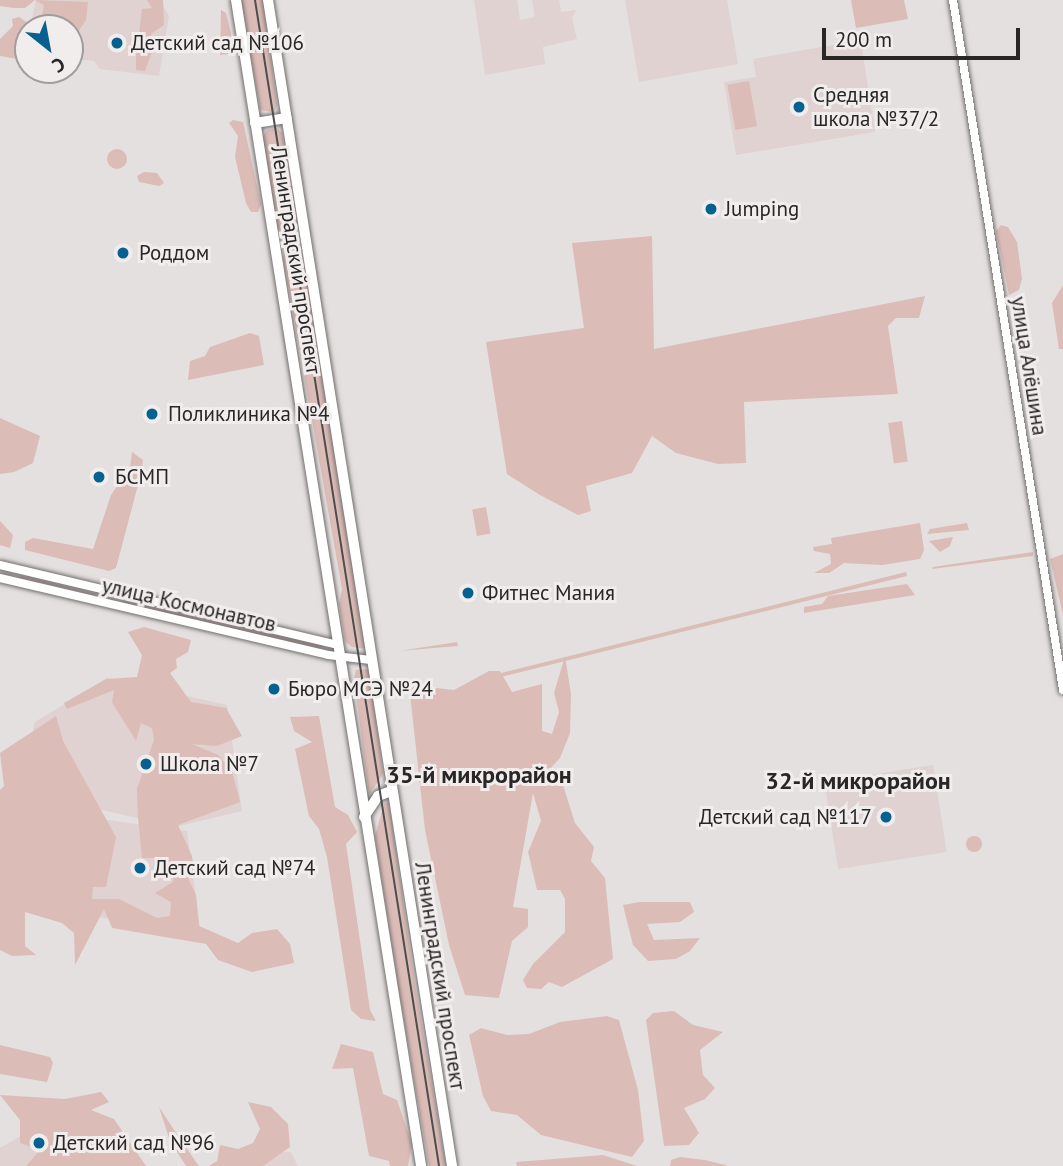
<!DOCTYPE html>
<meta charset="utf-8">
<style>
body{margin:0}
#map{position:relative;width:1063px;height:1166px;overflow:hidden;background:#e4e0df;font-family:"PT Sans",sans-serif}
div>[style]{position:absolute}
[style*='--x']{left:calc(var(--x)*1px);top:calc(var(--y)*1px);width:calc(var(--w)*1px);rotate:calc(var(--a)*1deg)}
.built>*{inset:0;background:#dfd2d0;transform-origin:0 0}
.green>*{inset:0;background:#dcbcb7;transform-origin:0 0}
.round{border-radius:50%}
.roads{filter:drop-shadow(0 0 2px #726e6e) drop-shadow(0 0 2px #726e6e)}
.minor>*{height:8px;margin:-4px;padding:0 4px;transform-origin:4px;border-radius:4px;background:#fff}
.major>*{height:10px;margin:-5px;padding:0 5px;transform-origin:5px;border-radius:5px;background:#fff}
.tram>*{height:2px;margin:-1px;padding:0 1px;transform-origin:1px;border-radius:1px;background:#4f4d4d}
.dots>*{width:19px;height:19px;translate:-50% -50%;box-sizing:border-box;border:4px solid #f1eded;border-radius:50%}
span{translate:-50% -50%;white-space:nowrap;text-align:center;line-height:1.15;-webkit-text-stroke:6px #f1eded;paint-order:stroke}
.poi-label{font-size:21px;color:#282626}
.left{translate:0 -50%;text-align:left}
.right{translate:-100% -50%;text-align:right}
.street-label{font-size:21px;color:#282626}
.quarter-label{font-size:24px;color:#282626;font-weight:700}
.north{position:absolute;left:14px;top:14px;width:70px;height:70px;box-sizing:border-box;background:#f1eded;border:2px solid #a19d9d;border-radius:50%;rotate:149deg;font-size:19px;font-weight:700;line-height:28px;text-align:center;color:#282626}
.north::after{content:'';display:block;margin:auto;width:24px;height:32px;background:#066191;clip-path:polygon(50% 0,100% 100%,50% 72%,0 100%)}
.scale{position:absolute;left:822px;top:28px;width:198px;height:32px;box-sizing:border-box;border:4px solid #282626;border-top:0;padding-left:9px;font-size:21px;line-height:24px;white-space:nowrap;color:#282626;-webkit-text-stroke:5px #f1eded;paint-order:stroke}
</style>
<div id="map">
<div class="built">
<i style="clip-path:polygon(36px 0,160px 0,169px 16px,159px 76px,100px 69px,94px 61px,70px 59px,70px 28px,30px 28px)"></i>
<i style="clip-path:polygon(474px 0,517px 0,520px 20px,535px 17px,532px 0,559px 0,561px 12px,576px 10px,572px 18px,577px 39px,543px 47px,545px 64px,485px 75px)"></i>
<i style="clip-path:polygon(625px 0,727px 0,738px 64px,639px 82px)"></i>
<i style="clip-path:polygon(855px 41px,861px 42px,875px 132px,736px 155px,724px 82px,756px 77px,753px 59px)"></i>
<i style="clip-path:polygon(107px 678px,227px 705px,242px 811px,175px 827px,85px 806px,33px 730px,35px 722px)"></i>
<i style="left:933px;top:765px;width:88px;height:110px;rotate:81deg"></i>
<i style="clip-path:polygon(101px 819px,187px 831px,200px 927px,85px 916px)"></i>
<i style="clip-path:polygon(33px 1129px,65px 1166px,0 1166px,0 1148px)"></i>
<i style="clip-path:polygon(276px 1152px,291px 1152px,298px 1166px,252px 1166px)"></i>
</div>
<div class="green">
<i style="clip-path:polygon(0 0,35px 0,25px 8px,13px 8px,0 6px)"></i>
<i style="clip-path:polygon(35px 0,88px 2px,86px 20px,72px 41px,80px 60px,70px 64px,70px 28px,28px 28px,28px 61px,0 56px,0 39px,13px 26px,12px 19px,19px 17px,34px 27px,41px 22px,44px 5px)"></i>
<i style="clip-path:polygon(147px 0,163px 0,164px 25px,151px 34px,152px 52px,145px 71px,136px 70px,136px 46px,130px 39px,139px 34px,142px 9px,152px 8px)"></i>
<i style="clip-path:polygon(241px 0,263px 0,277px 106px,274px 112px,260px 110px)"></i>
<i style="clip-path:polygon(851px 0,904px 0,908px 19px,856px 28px)"></i>
<i style="clip-path:polygon(221px 10px,226px 13px,231px 33px,230px 54px,220px 55px)"></i>
<i style="left:749px;top:81px;width:46px;height:22px;rotate:80deg"></i>
<i style="clip-path:polygon(233px 120px,243px 122px,261px 204px,258px 212px,251px 212px,246px 203px,235px 157px,238px 136px,229px 123px)"></i>
<i style="clip-path:polygon(277px 128px,282px 133px,299px 225px,296px 233px,277px 229px,262px 138px,267px 130px)"></i>
<i class="round" style="left:107px;top:149px;width:20px;height:20px"></i>
<i style="clip-path:polygon(144px 172px,157px 173px,164px 183px,159px 186px,139px 182px,137px 176px)"></i>
<i style="clip-path:polygon(1001px 225px,1008px 227px,1017px 242px,1022px 279px,1019px 290px,1009px 295px,996px 231px)"></i>
<i style="clip-path:polygon(652px 236px,654px 349px,925px 296px,919px 318px,896px 318px,888px 326px,898px 394px,744px 402px,746px 463px,718px 464px,676px 453px,652px 436px,632px 473px,586px 486px,591px 511px,578px 515px,540px 495px,507px 474px,486px 342px,584px 328px,572px 243px)"></i>
<i style="clip-path:polygon(297px 247px,302px 251px,367px 649px,352px 647px,345px 641px,339px 604px,342px 589px,283px 257px,287px 249px)"></i>
<i style="clip-path:polygon(1063px 285px,1063px 349px,1059px 349px,1052px 303px)"></i>
<i style="clip-path:polygon(250px 333px,259px 336px,264px 365px,188px 380px,190px 361px,205px 356px,210px 347px)"></i>
<i style="clip-path:polygon(0 418px,40px 436px,33px 463px,14px 472px,0 474px)"></i>
<i style="left:902px;top:421px;width:41px;height:14px;rotate:82deg"></i>
<i style="clip-path:polygon(132px 452px,143px 460px,142px 470px,116px 568px,109px 571px,25px 550px,25px 542px,33px 538px,93px 549px,111px 495px,130px 467px)"></i>
<i style="left:486px;top:507px;width:27px;height:14px;rotate:80deg"></i>
<i style="clip-path:polygon(0 521px,13px 535px,10px 548px,0 545px)"></i>
<i style="clip-path:polygon(920px 523px,924px 550px,920px 559px,882px 565px,844px 563px,829px 573px,814px 573px,831px 564px,830px 554px,814px 551px,813px 547px,832px 544px,831px 538px)"></i>
<i style="clip-path:polygon(967px 523px,969px 530px,927px 534px,930px 529px)"></i>
<i style="clip-path:polygon(953px 537px,950px 546px,940px 552px,929px 541px)"></i>
<i style="clip-path:polygon(1033px 552px,1033px 556px,932px 569px,933px 567px)"></i>
<i style="clip-path:polygon(1063px 554px,1063px 615px,1050px 559px)"></i>
<i style="left:906px;top:572px;width:4px;height:442px;rotate:76deg"></i>
<i style="clip-path:polygon(21px 575px,107px 597px,20px 578px)"></i>
<i style="clip-path:polygon(907px 584px,915px 595px,804px 613px,804px 607px,822px 604px,828px 596px)"></i>
<i style="clip-path:polygon(124px 599px,323px 646px,322px 649px,123px 603px)"></i>
<i style="clip-path:polygon(144px 627px,191px 640px,188px 652px,176px 659px,177px 668px,170px 673px,191px 702px,226px 708px,242px 736px,217px 746px,192px 744px,218px 755px,232px 771px,240px 802px,178px 825px,192px 856px,194px 870px,187px 876px,196px 895px,199px 926px,238px 943px,252px 933px,277px 929px,290px 944px,294px 963px,252px 972px,218px 960px,206px 944px,112px 928px,104px 909px,75px 965px,74px 933px,62px 923px,25px 912px,25px 946px,36px 955px,12px 956px,0 950px,0 790px,4px 786px,0 753px,56px 716px,63px 741px,116px 837px,106px 887px,93px 887px,92px 899px,119px 899px,157px 918px,170px 916px,171px 902px,155px 893px,173px 882px,173px 873px,155px 858px,142px 858px,138px 818px,137px 789px,154px 740px,152px 728px,141px 723px,136px 741px,112px 702px,114px 690px,67px 709px,64px 703px,106px 679px,137px 677px,142px 655px,128px 632px)"></i>
<i style="clip-path:polygon(457px 642px,458px 646px,399px 651px)"></i>
<i style="clip-path:polygon(565px 656px,571px 694px,570px 733px,560px 758px,548px 771px,536px 766px,534px 778px,562px 782px,575px 823px,594px 847px,591px 861px,605px 878px,613px 959px,562px 987px,549px 982px,541px 989px,527px 988px,523px 980px,533px 964px,565px 932px,565px 899px,560px 890px,537px 890px,528px 852px,541px 821px,533px 793px,513px 907px,528px 909px,528px 927px,512px 941px,499px 998px,465px 995px,449px 945px,425px 830px,409px 685px,454px 690px,489px 671px,500px 671px,512px 692px,542px 684px,542px 731px,552px 734px,559px 712px,554px 693px)"></i>
<i style="clip-path:polygon(369px 669px,383px 774px,369px 795px,354px 678px,356px 670px)"></i>
<i style="clip-path:polygon(319px 716px,335px 807px,348px 815px,357px 832px,346px 844px,370px 1010px,376px 1021px,361px 1019px,351px 1010px,327px 857px,319px 829px,309px 816px,295px 749px,312px 742px,294px 731px,290px 717px)"></i>
<i style="clip-path:polygon(389px 802px,415px 984px,446px 1166px,429px 1166px,397px 980px,375px 836px,384px 804px)"></i>
<i class="round" style="left:966px;top:836px;width:16px;height:16px"></i>
<i style="clip-path:polygon(640px 902px,690px 902px,694px 912px,680px 922px,647px 924px,654px 940px,700px 938px,690px 951px,676px 959px,648px 961px,633px 945px,623px 905px)"></i>
<i style="clip-path:polygon(674px 1011px,693px 1025px,723px 1032px,700px 1050px,703px 1075px,715px 1088px,705px 1099px,684px 1108px,699px 1133px,689px 1145px,664px 1146px,646px 1020px,653px 1013px)"></i>
<i style="clip-path:polygon(607px 1016px,619px 1020px,638px 1090px,644px 1141px,632px 1157px,541px 1135px,517px 1115px,491px 1111px,483px 1096px,469px 1035px,481px 1028px,507px 1035px,529px 1034px,560px 1022px)"></i>
<i style="clip-path:polygon(341px 1044px,373px 1052px,383px 1094px,397px 1100px,412px 1144px,408px 1166px,390px 1166px,389px 1161px,369px 1156px,353px 1068px,332px 1069px)"></i>
<i style="clip-path:polygon(0 1045px,50px 1057px,53px 1063px,47px 1082px,0 1074px)"></i>
<i style="clip-path:polygon(101px 1092px,109px 1102px,91px 1110px,114px 1119px,146px 1166px,26px 1166px,40px 1150px,20px 1143px,20px 1120px,0 1095px,65px 1099px)"></i>
<i style="clip-path:polygon(248px 1102px,271px 1107px,288px 1124px,290px 1147px,263px 1166px,209px 1166px,217px 1161px,220px 1145px,238px 1149px,253px 1143px,260px 1129px)"></i>
<i style="clip-path:polygon(159px 1107px,180px 1139px,199px 1166px,186px 1166px,170px 1141px)"></i>
<i style="clip-path:polygon(603px 1155px,637px 1166px,517px 1166px,516px 1162px)"></i>
<i style="clip-path:polygon(680px 1157px,705px 1160px,729px 1166px,670px 1166px,671px 1160px)"></i>
</div>
<div class="roads">
<div class="minor">
<i style="--x:953;--y:0;--w:699;--a:80.94"></i>
<i style="--x:0;--y:565;--w:348;--a:13.3"></i>
<i style="--x:0;--y:578;--w:337;--a:13.2"></i>
<i style="--x:328;--y:655;--w:43;--a:6.6"></i>
</div>
<div class="major">
<i style="--x:236;--y:0;--w:1181;--a:80.98"></i>
<i style="--x:268;--y:0;--w:1180;--a:81.03"></i>
<i style="--x:255;--y:123;--w:32;--a:-9"></i>
<i style="--x:364;--y:817;--w:25;--a:-56"></i>
<i style="--x:378;--y:796;--w:14;--a:-21"></i>
</div>
</div>
<div class="tram">
<i style="--x:255;--y:0;--w:1180;--a:81.03"></i>
</div>
<div class="dots">
<i style="left:117px;top:43px;background:#066191"></i>
<i style="left:799px;top:107px;background:#066191"></i>
<i style="left:711px;top:209px;background:#066191"></i>
<i style="left:123px;top:253px;background:#066191"></i>
<i style="left:152px;top:414px;background:#066191"></i>
<i style="left:99px;top:477px;background:#066191"></i>
<i style="left:468px;top:593px;background:#066191"></i>
<i style="left:274px;top:689px;background:#066191"></i>
<i style="left:146px;top:764px;background:#066191"></i>
<i style="left:886px;top:817px;background:#066191"></i>
<i style="left:140px;top:868px;background:#066191"></i>
<i style="left:39px;top:1143px;background:#066191"></i>
</div>
<div class="poi-label">
<span class="left" style="left:131px;top:43px">Детский сад №106</span>
<span class="left" style="left:813px;top:107px">Средняя<br>школа №37/2</span>
<span class="left" style="left:725px;top:209px">Jumping</span>
<span class="left" style="left:139px;top:253px">Роддом</span>
<span class="left" style="left:168px;top:414px">Поликлиника №4</span>
<span class="left" style="left:115px;top:477px">БСМП</span>
<span class="left" style="left:482px;top:593px">Фитнес Мания</span>
<span class="left" style="left:288px;top:689px">Бюро МСЭ №24</span>
<span class="left" style="left:160px;top:764px">Школа №7</span>
<span class="right" style="left:872px;top:817px">Детский сад №117</span>
<span class="left" style="left:154px;top:868px">Детский сад №74</span>
<span class="left" style="left:53px;top:1143px">Детский сад №96</span>
</div>
<div class="street-label">
<span style="left:296px;top:260px;rotate:81deg">Ленинградский проспект</span>
<span style="left:1029px;top:366px;rotate:81deg">улица Алёшина</span>
<span style="left:189px;top:605px;rotate:13deg">улица Космонавтов</span>
<span style="left:440px;top:976px;rotate:81deg">Ленинградский проспект</span>
</div>
<div class="quarter-label">
<span style="left:479px;top:775px">35-й микрорайон</span>
<span style="left:858px;top:781px">32-й микрорайон</span>
</div>
<div class="north">С</div>
<div class="scale">200 m</div>
</div>
